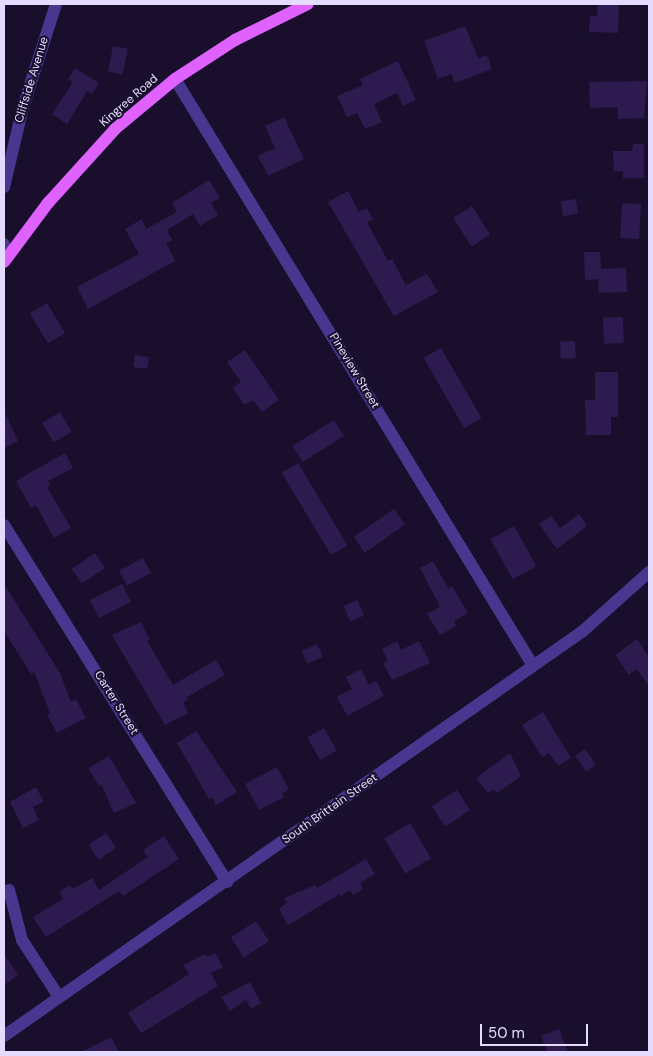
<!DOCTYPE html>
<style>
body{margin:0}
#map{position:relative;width:653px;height:1056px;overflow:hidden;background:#190f2d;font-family:"DM Sans",sans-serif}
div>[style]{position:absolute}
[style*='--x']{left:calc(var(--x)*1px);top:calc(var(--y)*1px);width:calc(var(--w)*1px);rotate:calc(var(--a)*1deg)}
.building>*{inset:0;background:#2d1a4f;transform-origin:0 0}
.street>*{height:12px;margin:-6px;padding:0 6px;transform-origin:6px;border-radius:6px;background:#49378f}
.primary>*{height:12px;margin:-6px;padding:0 6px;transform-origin:6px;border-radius:6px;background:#df62ff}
span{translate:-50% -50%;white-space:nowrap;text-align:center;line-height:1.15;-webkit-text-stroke:4px #190f2d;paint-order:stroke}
.street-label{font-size:12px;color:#e5dbff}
.frame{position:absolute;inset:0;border:5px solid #e5dbff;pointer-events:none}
.scale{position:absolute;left:480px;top:1024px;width:108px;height:22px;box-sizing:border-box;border:2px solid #e5dbff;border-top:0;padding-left:6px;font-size:15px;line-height:18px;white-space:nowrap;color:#e5dbff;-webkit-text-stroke:4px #190f2d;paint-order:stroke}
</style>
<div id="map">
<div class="building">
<i style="clip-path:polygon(598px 4px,619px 4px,618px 33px,589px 32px,590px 16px,597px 16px)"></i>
<i style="clip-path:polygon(465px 26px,478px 58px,487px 55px,492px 69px,455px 83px,451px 74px,438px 79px,424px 41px)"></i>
<i style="left:113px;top:46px;width:15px;height:26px;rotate:11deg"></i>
<i style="clip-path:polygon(398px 61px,416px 100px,403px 106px,397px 93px,374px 104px,382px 122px,365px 129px,357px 113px,347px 117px,337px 96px,363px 85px,360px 79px)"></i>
<i style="clip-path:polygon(75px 68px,99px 83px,92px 94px,87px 91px,67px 124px,52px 114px,73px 82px,68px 79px)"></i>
<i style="clip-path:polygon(647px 81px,644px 118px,618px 119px,618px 107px,590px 108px,589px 82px)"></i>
<i style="clip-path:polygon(284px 117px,304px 159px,268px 176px,258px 156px,275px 148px,265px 126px)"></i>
<i style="clip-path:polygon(633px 144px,644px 144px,644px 178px,623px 178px,623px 171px,614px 171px,613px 151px,632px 151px)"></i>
<i style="clip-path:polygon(209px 180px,220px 198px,211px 203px,218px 215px,200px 226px,193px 214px,167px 230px,172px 240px,166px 243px,175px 261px,88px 309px,77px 287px,139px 254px,125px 229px,142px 219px,146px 229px,177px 212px,172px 203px)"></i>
<i style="clip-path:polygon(348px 191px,359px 212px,367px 208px,373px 219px,367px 222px,388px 261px,392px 259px,406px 285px,427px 274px,438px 292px,394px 316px,328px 202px)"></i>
<i style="left:576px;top:199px;width:15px;height:15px;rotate:82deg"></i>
<i style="left:622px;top:203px;width:19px;height:35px;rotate:3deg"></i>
<i style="left:472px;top:206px;width:34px;height:22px;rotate:58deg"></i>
<i style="clip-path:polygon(584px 252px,600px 252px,601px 269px,626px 268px,627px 292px,599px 293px,598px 279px,585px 280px)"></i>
<i style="left:47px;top:303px;width:35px;height:20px;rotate:59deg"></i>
<i style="left:623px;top:317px;width:26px;height:20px;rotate:88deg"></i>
<i style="left:575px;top:341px;width:17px;height:15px;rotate:87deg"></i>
<i style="left:441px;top:348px;width:81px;height:20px;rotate:60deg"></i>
<i style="clip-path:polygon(245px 350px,279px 400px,262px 412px,253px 400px,244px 405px,233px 388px,241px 382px,227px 362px)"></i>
<i style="left:135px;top:355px;width:14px;height:12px;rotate:8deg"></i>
<i style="clip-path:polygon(595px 372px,618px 372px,618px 417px,611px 417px,611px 435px,586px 435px,585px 400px,595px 400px)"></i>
<i style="clip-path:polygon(4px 411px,18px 441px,4px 448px)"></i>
<i style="left:60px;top:412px;width:23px;height:21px;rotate:59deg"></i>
<i style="left:334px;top:420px;width:19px;height:49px;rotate:58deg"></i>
<i style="clip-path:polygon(65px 453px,73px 468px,48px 481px,50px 485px,47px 487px,71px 528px,54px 538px,36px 505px,31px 508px,16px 481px)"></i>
<i style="left:298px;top:463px;width:96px;height:19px;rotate:59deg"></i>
<i style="left:394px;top:509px;width:19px;height:49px;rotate:55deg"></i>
<i style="clip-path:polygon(579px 514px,587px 526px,557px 549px,539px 524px,551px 516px,560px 528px)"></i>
<i style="left:514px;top:526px;width:46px;height:27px;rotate:61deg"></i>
<i style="left:95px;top:553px;width:18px;height:28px;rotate:56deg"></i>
<i style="left:143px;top:558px;width:17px;height:27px;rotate:62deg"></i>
<i style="clip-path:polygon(433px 561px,448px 588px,452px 586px,468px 613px,454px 621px,456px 626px,440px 635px,427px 614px,440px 607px,420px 568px)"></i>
<i style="clip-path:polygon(4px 584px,60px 673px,71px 702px,76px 699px,86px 718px,57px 733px,47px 715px,50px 713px,34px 672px,31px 674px,4px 631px)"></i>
<i style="left:122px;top:584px;width:20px;height:36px;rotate:63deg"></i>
<i style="left:357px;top:600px;width:17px;height:15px;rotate:66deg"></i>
<i style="clip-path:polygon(141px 622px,150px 640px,147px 641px,173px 685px,216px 660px,225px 675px,187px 697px,188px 700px,183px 702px,188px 713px,165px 725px,112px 635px)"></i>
<i style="clip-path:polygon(637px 639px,649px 657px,649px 686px,637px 669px,629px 675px,615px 655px)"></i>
<i style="clip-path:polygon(397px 641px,401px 650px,419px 641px,430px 663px,392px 680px,383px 663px,388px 660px,382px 649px)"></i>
<i style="left:317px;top:644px;width:14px;height:17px;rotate:65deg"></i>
<i style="clip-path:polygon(361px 669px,369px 685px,376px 681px,384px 696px,347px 716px,337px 697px,352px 689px,346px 677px)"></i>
<i style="clip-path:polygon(543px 712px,571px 758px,558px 766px,549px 753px,542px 757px,522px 725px)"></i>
<i style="left:324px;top:728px;width:26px;height:19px;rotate:61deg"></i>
<i style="clip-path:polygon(196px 731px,237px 792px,216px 805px,212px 797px,209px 799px,177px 743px)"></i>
<i style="left:585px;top:749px;width:19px;height:12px;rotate:55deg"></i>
<i style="clip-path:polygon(510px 753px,521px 776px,497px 793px,494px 789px,488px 793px,476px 778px)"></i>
<i style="clip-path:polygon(109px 756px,136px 803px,114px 813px,101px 784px,99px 786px,88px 768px)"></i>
<i style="clip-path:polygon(277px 767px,289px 790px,282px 793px,284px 797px,259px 810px,245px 784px)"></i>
<i style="clip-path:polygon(36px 787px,44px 802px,33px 807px,39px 820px,23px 828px,10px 802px)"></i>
<i style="left:457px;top:790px;width:24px;height:30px;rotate:57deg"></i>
<i style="left:410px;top:823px;width:41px;height:30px;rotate:59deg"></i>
<i style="left:106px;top:833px;width:18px;height:21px;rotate:56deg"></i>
<i style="clip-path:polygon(164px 836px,179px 859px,123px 896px,119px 891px,46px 937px,33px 917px,63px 899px,59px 892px,70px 885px,73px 889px,92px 878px,99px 890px,148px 857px,143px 850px)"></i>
<i style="clip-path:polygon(366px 859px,375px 874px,360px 883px,363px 889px,353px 895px,350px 890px,341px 896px,340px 894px,288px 925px,279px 909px,287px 903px,284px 898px,315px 885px,317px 888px)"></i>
<i style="left:256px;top:921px;width:24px;height:30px;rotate:57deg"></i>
<i style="clip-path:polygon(215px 953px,223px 967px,211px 973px,218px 986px,141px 1033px,128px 1013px,189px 974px,183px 965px,205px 954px,207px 957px)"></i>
<i style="clip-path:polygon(4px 954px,18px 975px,4px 985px)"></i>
<i style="clip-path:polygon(250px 982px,261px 1003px,251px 1009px,246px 1000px,230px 1011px,221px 997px)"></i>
<i style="clip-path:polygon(559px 1029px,568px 1052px,547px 1052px,541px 1036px)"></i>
<i style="clip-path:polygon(111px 1037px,119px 1052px,81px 1052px)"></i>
</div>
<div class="street">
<i style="--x:175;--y:79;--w:685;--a:58.61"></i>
<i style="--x:4;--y:187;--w:82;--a:-76.6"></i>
<i style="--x:23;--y:107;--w:108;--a:-72.2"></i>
<i style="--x:4;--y:244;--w:13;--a:81"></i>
<i style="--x:4;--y:525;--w:421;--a:58"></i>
<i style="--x:9;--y:890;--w:52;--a:75.4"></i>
<i style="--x:22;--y:940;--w:68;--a:57"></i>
<i style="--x:4;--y:1036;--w:707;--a:-34.97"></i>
<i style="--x:583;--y:631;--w:89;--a:-41.8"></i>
</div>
<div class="primary">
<i style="--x:4;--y:262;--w:74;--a:-53.3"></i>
<i style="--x:48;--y:203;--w:100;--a:-47.8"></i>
<i style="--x:115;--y:129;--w:78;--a:-39.8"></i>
<i style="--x:175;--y:79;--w:72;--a:-33"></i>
<i style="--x:235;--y:40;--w:81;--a:-26.3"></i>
</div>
<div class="street-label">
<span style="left:32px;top:80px;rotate:-73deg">Cliffside Avenue</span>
<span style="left:129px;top:101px;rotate:-41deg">Kingree Road</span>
<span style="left:354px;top:371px;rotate:59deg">Pineview Street</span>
<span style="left:116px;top:703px;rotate:58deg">Carter Street</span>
<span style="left:330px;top:809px;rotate:-35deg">South Brittain Street</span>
</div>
<div class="frame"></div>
<div class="scale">50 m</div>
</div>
